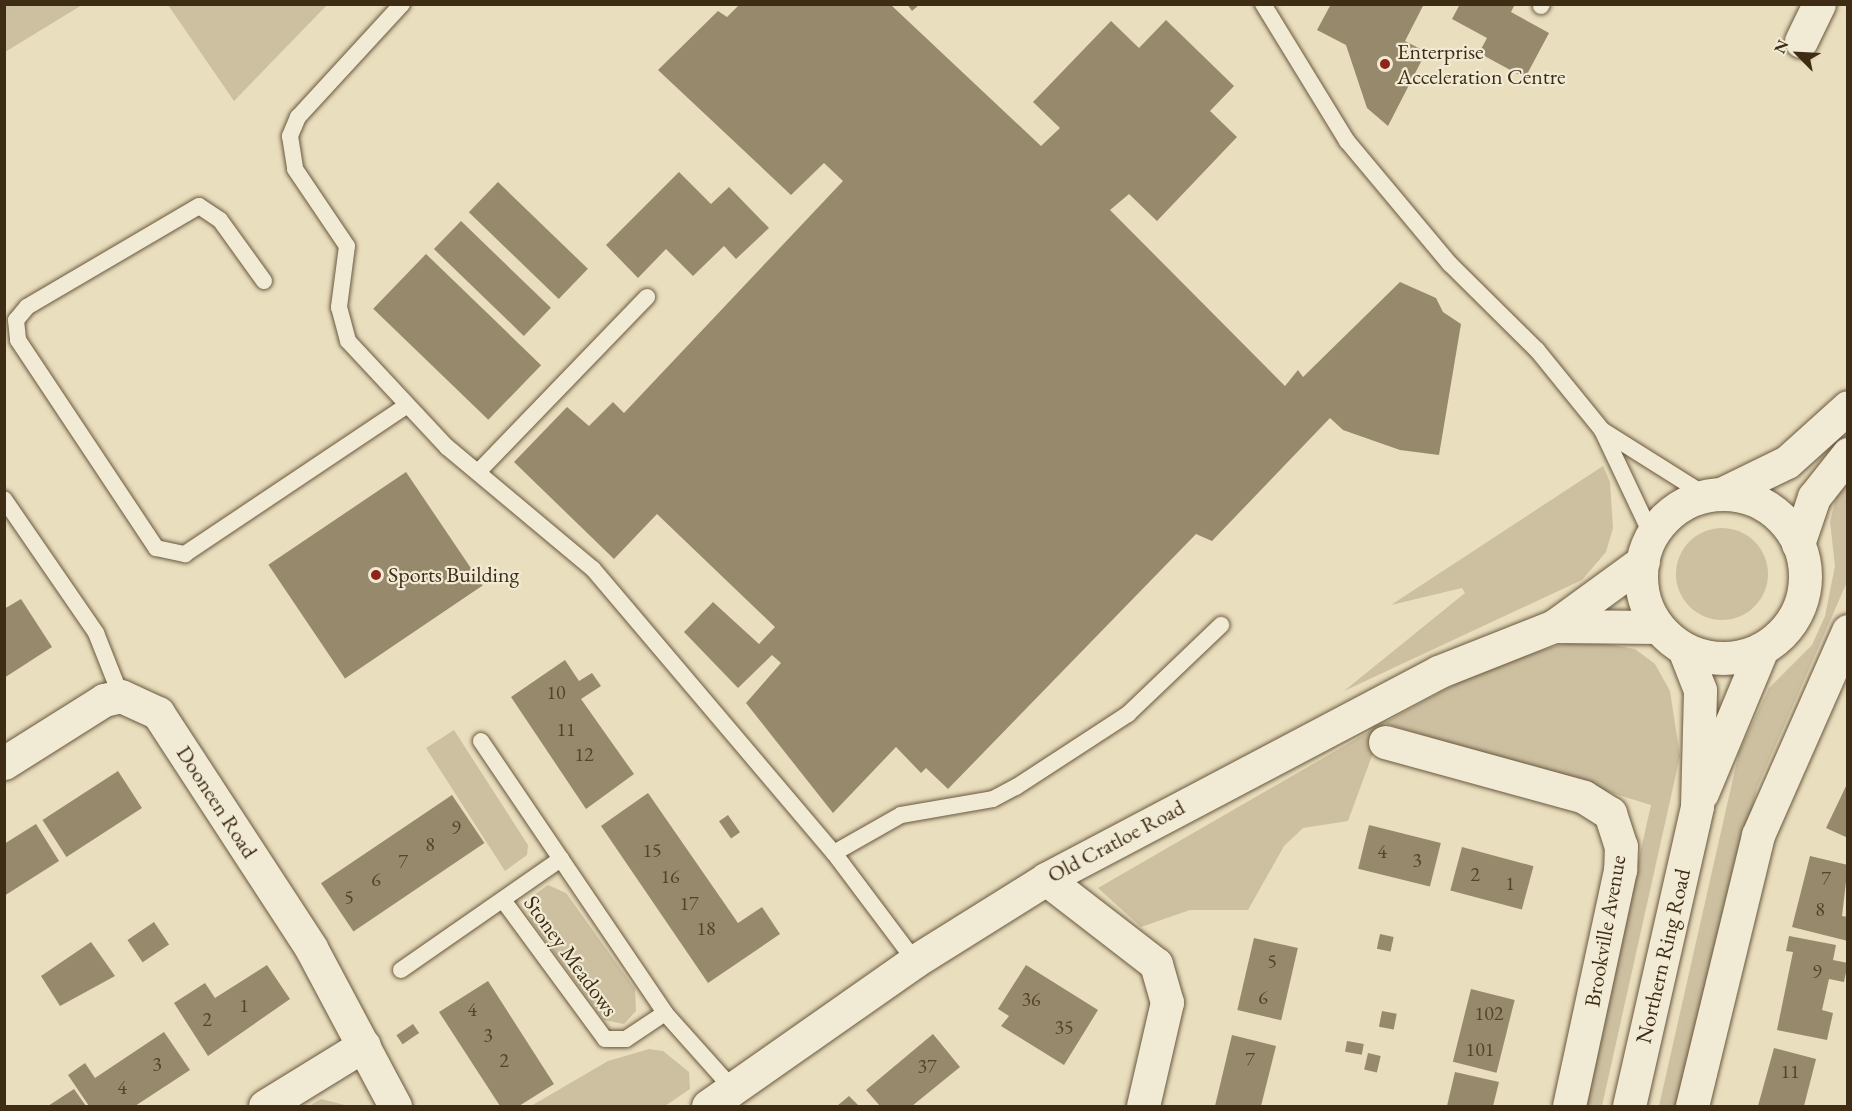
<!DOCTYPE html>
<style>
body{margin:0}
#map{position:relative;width:1852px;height:1111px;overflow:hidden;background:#e9debe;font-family:"EB Garamond",serif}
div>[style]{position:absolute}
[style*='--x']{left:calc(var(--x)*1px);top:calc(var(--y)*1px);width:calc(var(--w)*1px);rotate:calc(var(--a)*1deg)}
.green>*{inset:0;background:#ccc0a1}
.round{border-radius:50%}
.building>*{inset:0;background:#97896c;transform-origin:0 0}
.roads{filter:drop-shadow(0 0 2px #6a583e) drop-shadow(0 0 2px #6a583e)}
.service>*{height:16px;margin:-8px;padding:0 8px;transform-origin:8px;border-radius:8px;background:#f1ead5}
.minor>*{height:33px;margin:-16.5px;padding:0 16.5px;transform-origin:16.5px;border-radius:16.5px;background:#f1ead5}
.tertiary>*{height:33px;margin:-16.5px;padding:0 16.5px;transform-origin:16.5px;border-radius:16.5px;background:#f1ead5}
.secondary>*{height:33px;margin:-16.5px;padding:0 16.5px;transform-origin:16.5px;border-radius:16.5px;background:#f1ead5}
.secondary>.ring{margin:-16.5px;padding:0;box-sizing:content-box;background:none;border:33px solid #f1ead5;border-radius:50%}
.dots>*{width:16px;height:16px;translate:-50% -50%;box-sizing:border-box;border:3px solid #f1ead5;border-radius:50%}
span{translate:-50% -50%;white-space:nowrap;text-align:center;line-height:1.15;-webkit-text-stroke:4.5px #f1ead5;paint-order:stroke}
.number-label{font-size:20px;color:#55432a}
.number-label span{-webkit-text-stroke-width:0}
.poi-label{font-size:22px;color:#3f2c14}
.left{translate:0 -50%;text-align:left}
.street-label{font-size:22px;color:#3f2c14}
.frame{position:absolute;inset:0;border:6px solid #3f2c14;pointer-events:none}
.north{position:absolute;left:1768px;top:24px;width:60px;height:60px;-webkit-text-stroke:4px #f1ead5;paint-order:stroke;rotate:294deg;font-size:16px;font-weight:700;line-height:24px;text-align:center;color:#3f2c14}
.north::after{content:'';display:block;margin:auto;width:21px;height:27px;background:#3f2c14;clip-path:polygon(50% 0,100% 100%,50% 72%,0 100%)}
</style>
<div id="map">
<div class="green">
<i style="clip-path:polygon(5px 4px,82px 4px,82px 5px,5px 52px)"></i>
<i style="clip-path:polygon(168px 5px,327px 5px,234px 101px)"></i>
<i style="clip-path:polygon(1603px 466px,1610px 482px,1613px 528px,1606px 552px,1582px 580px,1344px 691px,1465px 593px,1462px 588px,1391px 605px)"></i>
<i style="clip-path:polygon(1847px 473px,1847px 582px,1757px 788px,1684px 1106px,1659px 1106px,1739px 752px,1769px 688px,1812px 645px,1825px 616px,1835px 566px,1830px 522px,1840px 480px)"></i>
<i class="round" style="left:1676px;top:528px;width:92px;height:92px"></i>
<i style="clip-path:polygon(1580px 639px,1635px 649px,1655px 664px,1670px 691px,1680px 756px,1602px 1106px,1583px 1106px,1651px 805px,1384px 723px,1348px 821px,1303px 828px,1284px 846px,1248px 910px,1190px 910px,1141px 927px,1098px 888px,1384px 723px,1485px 668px)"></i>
<i style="clip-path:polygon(454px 730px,528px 845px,527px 855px,505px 871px,426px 748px)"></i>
<i style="clip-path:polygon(548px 885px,566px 893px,635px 989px,636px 1011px,624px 1024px,604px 1020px,529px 918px,527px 900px)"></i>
<i style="clip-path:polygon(649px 1049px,663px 1051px,689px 1072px,690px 1089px,665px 1106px,531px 1106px,608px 1061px)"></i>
<i style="clip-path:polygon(321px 1099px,349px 1106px,309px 1106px)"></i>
</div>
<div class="building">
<i style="clip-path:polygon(907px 4px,920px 4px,912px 11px)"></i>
<i style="clip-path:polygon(1331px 4px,1424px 4px,1405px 41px,1426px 52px,1388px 126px,1367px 108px,1346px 45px,1317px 30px)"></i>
<i style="clip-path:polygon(1460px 4px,1515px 4px,1511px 12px,1549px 33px,1525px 78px,1479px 53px,1487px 38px,1452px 19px)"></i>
<i style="clip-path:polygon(739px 5px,891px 5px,1041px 146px,1060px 128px,1033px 102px,1111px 21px,1139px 48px,1166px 20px,1234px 86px,1210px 111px,1237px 137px,1157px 221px,1129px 194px,1110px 210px,1285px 386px,1298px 370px,1303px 377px,1400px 282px,1436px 298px,1443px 312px,1461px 324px,1439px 455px,1400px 450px,1343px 430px,1330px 418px,1212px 541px,1196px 534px,948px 789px,926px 768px,921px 773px,896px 747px,833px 813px,746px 703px,781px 663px,772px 655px,738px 688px,684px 632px,713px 602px,759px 644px,775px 627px,657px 514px,614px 559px,514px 462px,567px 407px,589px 426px,613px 402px,624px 413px,843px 181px,824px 163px,791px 195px,658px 70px,718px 11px,727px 17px)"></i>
<i style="clip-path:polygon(679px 172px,711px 204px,729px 187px,769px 228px,736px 259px,724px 246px,693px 276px,666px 249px,638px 278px,606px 245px)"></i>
<i style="left:498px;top:182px;width:125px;height:42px;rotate:44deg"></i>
<i style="left:461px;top:221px;width:125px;height:39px;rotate:44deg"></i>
<i style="left:426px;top:254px;width:160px;height:76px;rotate:44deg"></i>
<i style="left:406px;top:472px;width:137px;height:166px;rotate:56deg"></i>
<i style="clip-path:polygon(21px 599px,52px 647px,4px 678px,4px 609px)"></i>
<i style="clip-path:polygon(565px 660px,579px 681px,592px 673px,601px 686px,581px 699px,634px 774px,586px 809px,511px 697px)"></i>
<i style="left:118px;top:771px;width:44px;height:90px;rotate:57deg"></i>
<i style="clip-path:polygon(1848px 782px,1848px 838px,1826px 828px)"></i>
<i style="clip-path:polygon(648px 793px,738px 923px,762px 907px,780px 934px,708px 983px,601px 826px)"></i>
<i style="left:452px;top:795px;width:58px;height:158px;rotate:56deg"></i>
<i style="left:728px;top:815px;width:21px;height:11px;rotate:55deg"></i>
<i style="clip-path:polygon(36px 824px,59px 861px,4px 896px,4px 844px)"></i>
<i style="left:1369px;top:825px;width:74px;height:45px;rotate:14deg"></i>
<i style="left:1462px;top:847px;width:74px;height:45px;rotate:15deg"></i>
<i style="clip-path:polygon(1810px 856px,1848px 865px,1842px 916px,1848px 917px,1848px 941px,1792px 927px)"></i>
<i style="left:154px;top:922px;width:27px;height:32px;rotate:56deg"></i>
<i style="left:1380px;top:934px;width:14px;height:15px;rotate:12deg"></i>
<i style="clip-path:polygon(1789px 936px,1836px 945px,1833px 960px,1848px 963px,1844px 982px,1829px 979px,1822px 1010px,1833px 1013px,1827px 1040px,1777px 1030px,1793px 952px,1786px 951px)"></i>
<i style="left:1254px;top:938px;width:45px;height:74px;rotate:13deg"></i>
<i style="clip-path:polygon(91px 942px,115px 976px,60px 1006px,41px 976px)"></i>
<i style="clip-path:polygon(267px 965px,290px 999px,208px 1056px,174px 1003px,205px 983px,215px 998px)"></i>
<i style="clip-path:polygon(1026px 965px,1098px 1010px,1064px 1065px,1001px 1026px,1009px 1016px,998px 1009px)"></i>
<i style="clip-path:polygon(488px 981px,554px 1084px,519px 1106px,500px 1106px,439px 1012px)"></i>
<i style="left:1471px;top:989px;width:45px;height:75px;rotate:14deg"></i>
<i style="left:1382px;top:1011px;width:15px;height:16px;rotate:11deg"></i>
<i style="left:413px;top:1024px;width:11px;height:20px;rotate:56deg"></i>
<i style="clip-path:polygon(164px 1032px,190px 1070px,135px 1106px,89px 1106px,68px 1075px,85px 1063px,95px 1078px)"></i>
<i style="clip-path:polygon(933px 1034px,960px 1067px,912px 1106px,880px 1106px,866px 1090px)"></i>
<i style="clip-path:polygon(1232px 1035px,1276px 1046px,1261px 1106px,1215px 1106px)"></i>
<i style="left:1347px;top:1041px;width:17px;height:11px;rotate:10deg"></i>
<i style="clip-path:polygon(1774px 1048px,1816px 1059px,1804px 1106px,1758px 1106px)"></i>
<i style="left:1368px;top:1053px;width:13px;height:17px;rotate:13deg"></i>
<i style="clip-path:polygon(1455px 1072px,1499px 1082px,1493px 1106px,1447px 1106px)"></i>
<i style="clip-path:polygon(74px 1089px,86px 1106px,48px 1106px)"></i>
<i style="clip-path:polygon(849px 1096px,859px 1106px,837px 1106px)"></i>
</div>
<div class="roads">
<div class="service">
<i style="--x:402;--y:4;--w:154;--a:132.6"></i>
<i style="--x:298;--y:117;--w:21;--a:113"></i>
<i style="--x:290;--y:136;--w:33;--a:81"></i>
<i style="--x:295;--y:169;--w:93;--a:56"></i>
<i style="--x:347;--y:246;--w:62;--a:97.5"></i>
<i style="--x:339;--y:307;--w:35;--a:75"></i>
<i style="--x:348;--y:341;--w:145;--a:47"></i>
<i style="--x:447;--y:447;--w:190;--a:39.9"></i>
<i style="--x:593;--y:569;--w:372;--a:49.7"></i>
<i style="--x:834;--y:853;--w:135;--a:53.1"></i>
<i style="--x:1263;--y:4;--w:161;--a:58.5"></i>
<i style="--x:1347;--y:141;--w:160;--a:50.1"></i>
<i style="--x:1450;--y:264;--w:122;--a:44.7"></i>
<i style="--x:1537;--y:350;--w:103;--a:50.9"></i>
<i style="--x:1602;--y:430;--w:117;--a:64.7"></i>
<i style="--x:1541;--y:6;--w:2;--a:-63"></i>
<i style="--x:264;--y:281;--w:75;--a:-125.8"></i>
<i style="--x:220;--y:220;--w:25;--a:-146"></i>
<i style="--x:199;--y:206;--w:199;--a:149.6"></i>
<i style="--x:27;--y:307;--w:17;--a:130"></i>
<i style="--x:16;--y:320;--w:20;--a:84"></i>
<i style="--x:18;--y:340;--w:250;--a:56.4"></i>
<i style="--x:156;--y:548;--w:30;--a:12"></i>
<i style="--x:185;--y:554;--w:265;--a:-33.8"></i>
<i style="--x:1602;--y:430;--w:124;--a:32.2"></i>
<i style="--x:479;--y:471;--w:242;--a:-46"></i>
<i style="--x:4;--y:499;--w:163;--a:55.5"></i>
<i style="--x:96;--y:633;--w:68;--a:68.4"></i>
<i style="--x:481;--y:741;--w:328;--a:55.9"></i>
<i style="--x:665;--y:1013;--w:101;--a:48.2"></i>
<i style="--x:834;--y:853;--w:77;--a:-29.6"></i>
<i style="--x:901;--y:815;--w:93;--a:-9.9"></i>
<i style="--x:993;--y:799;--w:26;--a:-28"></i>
<i style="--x:1016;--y:787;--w:134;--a:-33.1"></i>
<i style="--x:1128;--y:714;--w:129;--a:-43.7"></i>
<i style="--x:503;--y:900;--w:172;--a:53.7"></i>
<i style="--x:605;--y:1039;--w:21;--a:0"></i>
<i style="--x:626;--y:1039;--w:47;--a:-33.7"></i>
<i style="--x:401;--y:970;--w:195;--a:-34.8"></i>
</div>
<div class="minor">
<i style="--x:1801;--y:41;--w:41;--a:-64.1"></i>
<i style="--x:1385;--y:742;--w:206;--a:15.4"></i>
<i style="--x:1584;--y:797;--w:31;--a:32"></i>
<i style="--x:1610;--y:813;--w:35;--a:72"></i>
<i style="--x:1621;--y:846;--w:24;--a:92"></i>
<i style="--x:1620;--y:870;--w:241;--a:102.2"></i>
<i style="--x:4;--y:763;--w:118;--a:-32.2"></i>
<i style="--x:104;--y:700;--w:17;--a:-13"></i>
<i style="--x:121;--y:696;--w:41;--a:24.7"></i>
<i style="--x:158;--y:713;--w:280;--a:56.9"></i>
<i style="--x:311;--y:948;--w:179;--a:62"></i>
<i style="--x:1046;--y:879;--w:139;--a:37.7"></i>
<i style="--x:1156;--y:964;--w:40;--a:74"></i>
<i style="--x:1167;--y:1002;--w:107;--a:103"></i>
<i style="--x:265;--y:1106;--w:116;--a:-31.6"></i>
<i style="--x:1692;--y:1106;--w:279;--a:-76.3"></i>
<i style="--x:1758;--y:835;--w:223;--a:-66.2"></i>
</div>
<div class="tertiary">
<i style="--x:1554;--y:626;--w:110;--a:-36.1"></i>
<i style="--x:708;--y:1106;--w:253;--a:-35"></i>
<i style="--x:915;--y:961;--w:155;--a:-32"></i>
<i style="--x:1046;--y:879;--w:443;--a:-27.8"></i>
<i style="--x:1438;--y:672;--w:125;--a:-21.6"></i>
<i style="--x:1554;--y:626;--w:104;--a:0.6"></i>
</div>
<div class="secondary">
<i style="--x:1721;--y:494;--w:73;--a:-25.9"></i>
<i style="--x:1787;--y:462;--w:82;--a:-42"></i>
<i class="ring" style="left:1641px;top:494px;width:131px;height:131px"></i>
<i style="--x:1798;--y:544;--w:50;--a:-71.2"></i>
<i style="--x:1814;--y:497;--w:55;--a:-51.7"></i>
<i style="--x:1702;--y:793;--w:156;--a:-67.4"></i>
<i style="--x:1629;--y:1106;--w:308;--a:-77.2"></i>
<i style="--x:1697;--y:806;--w:116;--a:-88.5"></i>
<i style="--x:1700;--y:690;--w:44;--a:-111.3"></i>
</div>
</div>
<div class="dots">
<i style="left:1385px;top:64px;background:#8f2418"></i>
<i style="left:376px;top:575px;background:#8f2418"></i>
</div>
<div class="number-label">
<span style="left:556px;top:692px">10</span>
<span style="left:566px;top:729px">11</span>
<span style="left:584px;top:754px">12</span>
<span style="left:456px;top:827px">9</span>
<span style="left:430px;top:844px">8</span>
<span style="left:652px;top:850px">15</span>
<span style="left:1382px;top:851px">4</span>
<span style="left:1417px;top:860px">3</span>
<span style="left:403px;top:861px">7</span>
<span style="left:1475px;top:874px">2</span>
<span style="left:670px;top:876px">16</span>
<span style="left:1826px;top:878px">7</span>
<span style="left:376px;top:879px">6</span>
<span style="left:1510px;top:883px">1</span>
<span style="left:349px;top:897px">5</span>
<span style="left:689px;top:903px">17</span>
<span style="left:1820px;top:909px">8</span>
<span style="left:706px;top:928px">18</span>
<span style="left:1272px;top:961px">5</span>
<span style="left:1817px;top:971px">9</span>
<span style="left:1263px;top:997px">6</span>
<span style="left:1031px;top:999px">36</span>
<span style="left:244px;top:1005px">1</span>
<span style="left:472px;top:1009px">4</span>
<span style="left:1489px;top:1013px">102</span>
<span style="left:207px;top:1019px">2</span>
<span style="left:1064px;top:1027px">35</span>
<span style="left:488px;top:1035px">3</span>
<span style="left:1480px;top:1049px">101</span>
<span style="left:1250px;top:1059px">7</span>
<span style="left:504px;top:1060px">2</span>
<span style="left:157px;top:1064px">3</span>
<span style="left:927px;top:1066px">37</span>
<span style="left:1790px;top:1071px">11</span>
<span style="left:122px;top:1087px">4</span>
</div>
<div class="poi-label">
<span class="left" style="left:1397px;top:64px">Enterprise<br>Acceleration Centre</span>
<span class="left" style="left:388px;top:575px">Sports Building</span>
</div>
<div class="street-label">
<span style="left:217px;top:802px;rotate:57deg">Dooneen Road</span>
<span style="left:1116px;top:841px;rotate:-28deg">Old Cratloe Road</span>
<span style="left:1605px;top:931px;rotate:-80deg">Brookville Avenue</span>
<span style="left:571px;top:956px;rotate:54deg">Stoney Meadows</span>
<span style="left:1663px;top:956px;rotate:-77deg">Northern Ring Road</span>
</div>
<div class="frame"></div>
<div class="north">N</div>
</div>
